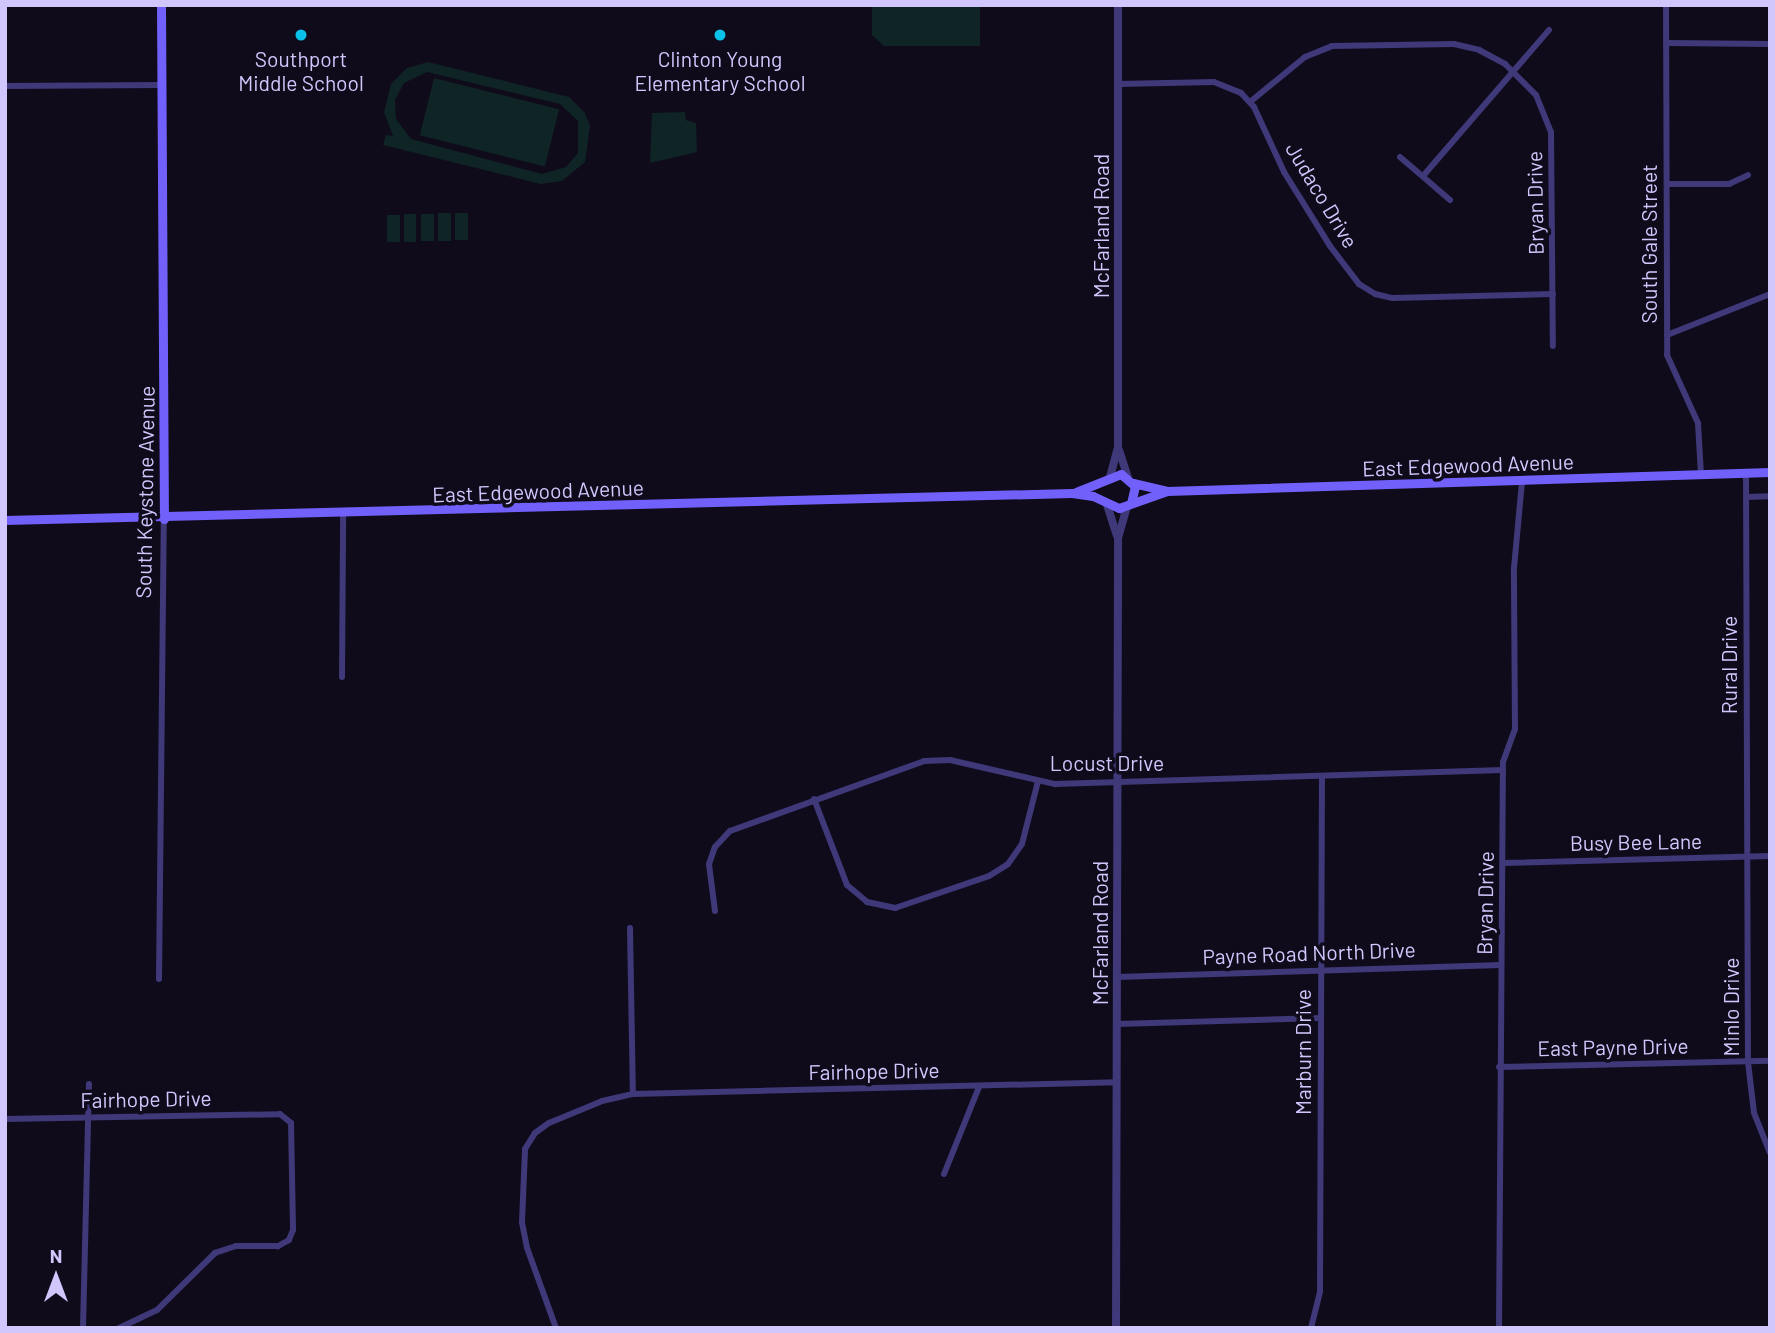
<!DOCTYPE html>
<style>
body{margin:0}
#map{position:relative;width:1775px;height:1333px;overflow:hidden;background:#0f0b1b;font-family:Barlow,sans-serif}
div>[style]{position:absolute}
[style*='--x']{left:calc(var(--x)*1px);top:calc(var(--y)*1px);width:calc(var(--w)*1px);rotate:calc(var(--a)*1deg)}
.green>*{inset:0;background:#0f2425;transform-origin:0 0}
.minor>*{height:6px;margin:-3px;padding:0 3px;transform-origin:3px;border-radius:3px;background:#3f3879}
.tertiary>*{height:8px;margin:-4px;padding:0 4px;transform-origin:4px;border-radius:4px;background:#3f3879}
.secondary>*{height:9px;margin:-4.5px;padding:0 4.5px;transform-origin:4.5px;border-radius:4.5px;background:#7161fa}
.dots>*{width:19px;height:19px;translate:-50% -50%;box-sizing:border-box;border:4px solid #0f0b1b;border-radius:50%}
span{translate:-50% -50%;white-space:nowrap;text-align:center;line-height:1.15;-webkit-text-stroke:7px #0f0b1b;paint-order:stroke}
.poi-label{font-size:21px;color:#d2c7fd}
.street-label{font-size:21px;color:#d2c7fd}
.frame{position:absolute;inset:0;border:7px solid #d2c7fd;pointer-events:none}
.north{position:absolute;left:21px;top:1242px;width:70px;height:70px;-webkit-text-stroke:5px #0f0b1b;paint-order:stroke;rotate:0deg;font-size:19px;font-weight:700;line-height:28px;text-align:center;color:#d2c7fd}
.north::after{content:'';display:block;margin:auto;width:24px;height:32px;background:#d2c7fd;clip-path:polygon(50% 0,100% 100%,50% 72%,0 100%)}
</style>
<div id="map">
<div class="green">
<i style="clip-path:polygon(872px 5px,980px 5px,980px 46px,884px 46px,872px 35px)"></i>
<i style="clip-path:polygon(evenodd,428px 62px,569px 97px,585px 113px,590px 126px,585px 162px,562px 181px,541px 184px,383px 145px,386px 135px,393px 136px,384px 112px,391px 84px,407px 68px,428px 62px,427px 72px,560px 104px,578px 121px,578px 153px,566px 167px,542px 174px,411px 139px,396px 119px,395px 100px,404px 83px,427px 72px)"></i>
<i style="left:434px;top:78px;width:129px;height:59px;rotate:14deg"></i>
<i style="clip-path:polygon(685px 112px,686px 120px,696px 123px,697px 152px,650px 163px,652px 113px)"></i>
<i style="left:438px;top:213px;width:13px;height:28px"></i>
<i style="left:455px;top:213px;width:13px;height:27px"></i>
<i style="left:404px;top:214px;width:12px;height:28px"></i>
<i style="left:421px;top:214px;width:13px;height:27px"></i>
<i style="left:387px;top:215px;width:13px;height:27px"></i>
</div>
<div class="minor">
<i style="--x:1666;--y:5;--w:350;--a:89.8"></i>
<i style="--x:1667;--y:355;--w:75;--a:65.5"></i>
<i style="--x:1698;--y:423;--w:52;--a:86.7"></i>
<i style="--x:1666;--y:43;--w:104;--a:0.6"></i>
<i style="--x:1118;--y:84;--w:96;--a:-1.2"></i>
<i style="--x:1214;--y:82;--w:29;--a:22"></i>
<i style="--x:1241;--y:93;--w:19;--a:47"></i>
<i style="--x:1254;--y:107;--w:72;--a:65.2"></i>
<i style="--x:1284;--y:172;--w:87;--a:58.1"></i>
<i style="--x:1330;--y:246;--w:48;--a:52.7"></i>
<i style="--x:1359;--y:284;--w:19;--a:32"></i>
<i style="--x:1375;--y:294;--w:18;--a:13"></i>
<i style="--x:1393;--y:298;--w:160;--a:-1.4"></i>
<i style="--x:5;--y:86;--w:156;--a:-0.4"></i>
<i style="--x:1250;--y:102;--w:71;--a:-39.3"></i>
<i style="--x:1305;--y:57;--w:29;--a:-22"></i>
<i style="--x:1332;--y:46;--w:122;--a:-0.9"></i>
<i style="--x:1454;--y:44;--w:26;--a:13"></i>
<i style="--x:1479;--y:50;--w:30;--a:28"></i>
<i style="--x:1505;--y:64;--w:44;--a:45"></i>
<i style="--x:1536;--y:95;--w:40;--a:68"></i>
<i style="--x:1551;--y:132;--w:214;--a:89.5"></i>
<i style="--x:1400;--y:157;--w:66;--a:40.7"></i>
<i style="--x:1423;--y:176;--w:193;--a:-49.2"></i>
<i style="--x:1667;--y:184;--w:62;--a:0"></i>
<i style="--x:1729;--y:184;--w:21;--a:-25"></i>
<i style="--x:1667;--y:335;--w:111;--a:-21.7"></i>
<i style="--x:1746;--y:473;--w:589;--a:89.81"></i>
<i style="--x:1748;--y:1062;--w:51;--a:83.3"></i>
<i style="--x:1754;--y:1113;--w:43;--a:68.2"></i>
<i style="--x:1746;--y:497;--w:24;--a:-2"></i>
<i style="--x:342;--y:677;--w:163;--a:-89.6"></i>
<i style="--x:814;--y:799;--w:92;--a:69"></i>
<i style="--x:847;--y:885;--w:26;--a:40"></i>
<i style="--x:867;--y:902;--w:29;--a:12"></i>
<i style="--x:895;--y:908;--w:99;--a:-18.8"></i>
<i style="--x:989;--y:876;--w:22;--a:-32"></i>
<i style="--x:1008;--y:864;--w:24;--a:-55"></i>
<i style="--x:1022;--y:844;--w:65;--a:-75.7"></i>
<i style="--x:1503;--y:863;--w:267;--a:-1.5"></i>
<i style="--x:715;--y:911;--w:47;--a:-97.3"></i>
<i style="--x:709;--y:864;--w:18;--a:-71"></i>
<i style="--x:715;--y:847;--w:22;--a:-47"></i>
<i style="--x:730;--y:831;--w:206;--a:-19.8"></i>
<i style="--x:924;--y:761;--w:26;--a:-2"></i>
<i style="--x:950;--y:760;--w:108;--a:12.9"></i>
<i style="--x:1055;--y:784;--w:448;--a:-1.8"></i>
<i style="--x:630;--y:928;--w:166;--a:89"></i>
<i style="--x:1117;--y:977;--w:384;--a:-1.8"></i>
<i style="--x:159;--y:979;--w:460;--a:-89.4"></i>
<i style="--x:1117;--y:1024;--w:204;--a:-1.7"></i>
<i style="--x:1499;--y:1067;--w:271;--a:-1.3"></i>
<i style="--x:5;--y:1119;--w:275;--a:-1"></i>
<i style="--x:280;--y:1114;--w:14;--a:39"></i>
<i style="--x:291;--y:1123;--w:107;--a:88.9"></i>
<i style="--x:293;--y:1230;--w:11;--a:112"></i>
<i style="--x:289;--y:1240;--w:13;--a:151"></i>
<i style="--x:278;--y:1246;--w:42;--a:180"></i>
<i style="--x:236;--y:1246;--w:22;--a:162"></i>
<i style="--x:215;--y:1253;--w:81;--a:135.5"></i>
<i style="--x:157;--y:1310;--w:42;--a:154.7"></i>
<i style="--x:944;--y:1174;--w:94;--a:-68.1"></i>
<i style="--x:83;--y:1328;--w:244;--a:-88.6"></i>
<i style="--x:556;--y:1328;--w:85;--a:-109.9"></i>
<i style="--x:527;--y:1248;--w:26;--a:-101"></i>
<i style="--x:522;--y:1222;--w:73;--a:-87.6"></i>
<i style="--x:525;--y:1149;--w:19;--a:-58"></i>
<i style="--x:535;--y:1133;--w:17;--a:-36"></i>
<i style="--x:549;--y:1123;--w:57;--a:-22.5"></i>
<i style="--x:602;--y:1101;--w:32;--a:-13"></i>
<i style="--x:633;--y:1094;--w:484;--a:-1.4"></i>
<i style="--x:1311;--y:1328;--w:38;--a:-76"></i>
<i style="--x:1320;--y:1291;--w:515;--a:-89.78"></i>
<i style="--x:1499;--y:1328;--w:566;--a:-89.6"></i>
<i style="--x:1503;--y:762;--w:35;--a:-70"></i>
<i style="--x:1515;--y:729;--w:161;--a:-90.4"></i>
<i style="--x:1514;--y:568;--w:87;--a:-84.7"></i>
</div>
<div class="tertiary">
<i style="--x:1119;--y:450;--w:28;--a:72"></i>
<i style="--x:1110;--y:477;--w:31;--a:-75"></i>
<i style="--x:1118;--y:447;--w:442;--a:-90"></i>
<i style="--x:1107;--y:505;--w:32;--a:72"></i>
<i style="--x:1116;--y:1328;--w:790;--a:-89.85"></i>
<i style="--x:1118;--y:538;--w:33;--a:-74"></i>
</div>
<div class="secondary">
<i style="--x:161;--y:5;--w:514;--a:89.67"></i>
<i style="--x:1133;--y:483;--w:35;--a:13"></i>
<i style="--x:1167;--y:491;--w:603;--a:-1.8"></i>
<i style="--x:1076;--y:492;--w:48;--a:-21.8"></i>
<i style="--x:1121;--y:474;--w:18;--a:41"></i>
<i style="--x:1135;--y:486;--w:17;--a:103"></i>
<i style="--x:5;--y:520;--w:1067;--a:-1.45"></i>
<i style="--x:1072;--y:493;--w:21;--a:8"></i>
<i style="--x:1093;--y:496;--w:29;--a:25"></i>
<i style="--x:1119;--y:508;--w:51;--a:-19.5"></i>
</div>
<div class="dots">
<i style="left:301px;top:35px;background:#07c1e9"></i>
<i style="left:720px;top:35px;background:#07c1e9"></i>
</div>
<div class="poi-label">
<span style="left:301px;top:71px">Southport<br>Middle School</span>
<span style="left:720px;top:71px">Clinton Young<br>Elementary School</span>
</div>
<div class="street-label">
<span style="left:1322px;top:195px;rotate:59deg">Judaco Drive</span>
<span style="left:1535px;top:203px;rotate:-91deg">Bryan Drive</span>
<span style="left:1101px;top:226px;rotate:-90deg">McFarland Road</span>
<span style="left:1649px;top:244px;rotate:-90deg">South Gale Street</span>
<span style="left:1468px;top:465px;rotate:-2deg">East Edgewood Avenue</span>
<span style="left:538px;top:491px;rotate:-2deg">East Edgewood Avenue</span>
<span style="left:145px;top:492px;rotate:-89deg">South Keystone Avenue</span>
<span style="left:1729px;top:665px;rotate:-90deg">Rural Drive</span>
<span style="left:1107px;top:763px">Locust Drive</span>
<span style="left:1636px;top:842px;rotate:-1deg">Busy Bee Lane</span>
<span style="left:1485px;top:903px;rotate:-89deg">Bryan Drive</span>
<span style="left:1100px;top:933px;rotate:-90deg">McFarland Road</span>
<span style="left:1309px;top:953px;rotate:-2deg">Payne Road North Drive</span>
<span style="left:1731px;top:1007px;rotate:-90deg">Minlo Drive</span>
<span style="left:1613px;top:1047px;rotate:-1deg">East Payne Drive</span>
<span style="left:1303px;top:1052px;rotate:-90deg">Marburn Drive</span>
<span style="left:874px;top:1071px;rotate:-1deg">Fairhope Drive</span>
<span style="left:146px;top:1099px;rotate:-1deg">Fairhope Drive</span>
</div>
<div class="frame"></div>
<div class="north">N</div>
</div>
